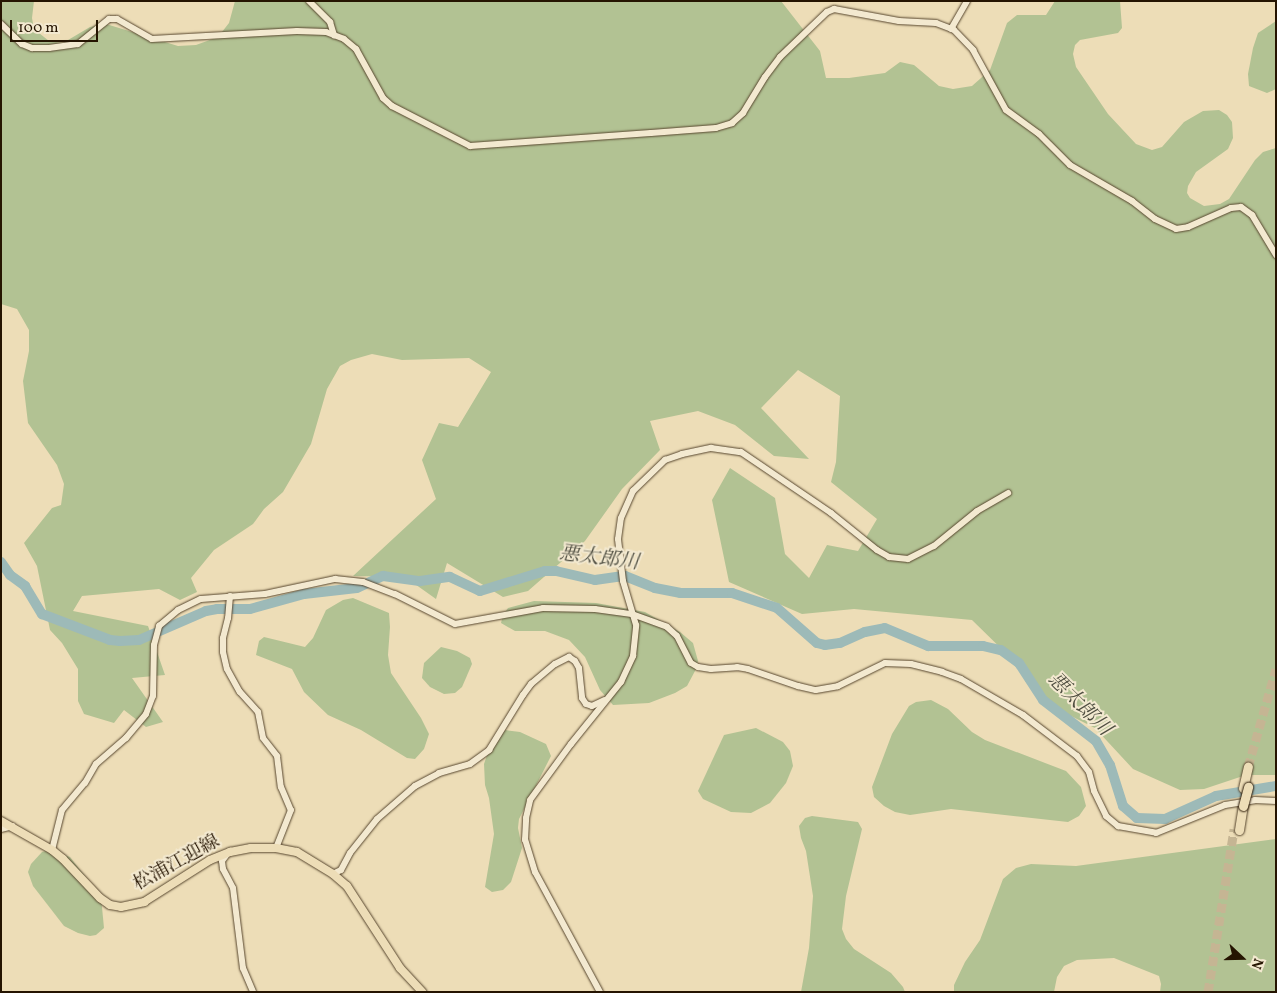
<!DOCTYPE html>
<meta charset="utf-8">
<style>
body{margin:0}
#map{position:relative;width:1277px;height:993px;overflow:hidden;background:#edddb7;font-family:Vollkorn,"Noto Serif JP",serif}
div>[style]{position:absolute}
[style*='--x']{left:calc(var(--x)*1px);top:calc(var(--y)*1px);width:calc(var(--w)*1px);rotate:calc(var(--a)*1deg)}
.green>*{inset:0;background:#b2c293}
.river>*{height:10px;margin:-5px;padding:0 5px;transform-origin:5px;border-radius:5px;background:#9dbab8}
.highway-tunnel>*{height:9px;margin-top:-4.5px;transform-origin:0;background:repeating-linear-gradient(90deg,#c5b593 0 9px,transparent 0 13.5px)}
.roads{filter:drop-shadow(0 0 1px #57462e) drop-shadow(0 0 1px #57462e)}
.minor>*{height:6px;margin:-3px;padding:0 3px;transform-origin:3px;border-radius:3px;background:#f3e9d0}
.major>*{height:8px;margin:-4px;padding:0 4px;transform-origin:4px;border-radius:4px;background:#edddb7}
.highway>*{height:9px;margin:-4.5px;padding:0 4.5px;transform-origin:4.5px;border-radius:4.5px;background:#edddb7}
.bridges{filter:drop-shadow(0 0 1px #251401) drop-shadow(0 0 1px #251401)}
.highway-bridge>*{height:9px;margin:-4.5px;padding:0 4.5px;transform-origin:4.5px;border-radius:4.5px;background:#edddb7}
span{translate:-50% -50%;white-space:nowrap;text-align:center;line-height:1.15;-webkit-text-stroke:4px #f3e9d0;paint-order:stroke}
.street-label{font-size:19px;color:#251401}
.water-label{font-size:20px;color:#4f4e41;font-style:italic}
.frame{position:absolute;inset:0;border:2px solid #251401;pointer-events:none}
.north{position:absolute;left:1217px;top:933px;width:50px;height:50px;-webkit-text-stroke:4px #f3e9d0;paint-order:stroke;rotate:111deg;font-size:14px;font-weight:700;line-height:20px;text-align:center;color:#251401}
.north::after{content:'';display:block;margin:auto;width:18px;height:22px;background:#251401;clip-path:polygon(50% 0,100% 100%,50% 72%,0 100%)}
.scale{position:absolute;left:10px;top:20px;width:88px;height:22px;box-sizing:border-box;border:2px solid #251401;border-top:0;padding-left:6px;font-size:15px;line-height:18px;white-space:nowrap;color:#251401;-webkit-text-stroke:4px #f3e9d0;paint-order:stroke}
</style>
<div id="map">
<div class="green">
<i style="clip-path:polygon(1px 1px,34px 1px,32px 18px,34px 29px,49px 41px,63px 43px,90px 27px,106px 24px,178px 46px,196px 45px,218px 37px,229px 23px,235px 1px,781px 1px,820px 51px,826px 78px,849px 78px,885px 73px,900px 62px,914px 65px,939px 86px,953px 89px,972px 86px,990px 70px,1007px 23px,1017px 15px,1046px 15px,1055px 1px,1120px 1px,1122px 28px,1118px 33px,1080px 40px,1075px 45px,1073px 54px,1076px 67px,1108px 114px,1136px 144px,1152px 150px,1162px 147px,1184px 122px,1203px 111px,1219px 110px,1227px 115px,1232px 122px,1233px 138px,1228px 149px,1196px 172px,1188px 186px,1187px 193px,1190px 198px,1204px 206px,1220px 204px,1229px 199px,1255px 160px,1263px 152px,1276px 148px,1276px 775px,1246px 775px,1204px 789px,1180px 790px,1133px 769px,1095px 728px,1041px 701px,1025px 681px,1023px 670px,972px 620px,854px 609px,802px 614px,729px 582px,712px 500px,730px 468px,775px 498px,785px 554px,809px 578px,827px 545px,858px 551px,877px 519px,831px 482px,836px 462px,840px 396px,798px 370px,761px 408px,809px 459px,774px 456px,735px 425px,698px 411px,650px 421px,660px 450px,622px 489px,585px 541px,528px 591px,503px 597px,447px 563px,436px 599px,405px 577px,353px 576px,436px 499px,422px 460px,439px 423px,458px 427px,491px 372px,469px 358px,402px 360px,372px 354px,351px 360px,340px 366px,327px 389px,311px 444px,283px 492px,264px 509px,253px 524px,214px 550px,191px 578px,197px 592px,180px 600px,159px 589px,82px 596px,73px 611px,148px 626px,165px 675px,132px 678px,163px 722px,146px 727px,124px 710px,114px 723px,84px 714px,78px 701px,78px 669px,62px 643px,50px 630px,37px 566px,24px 543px,52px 508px,61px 505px,64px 484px,57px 465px,28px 423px,23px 381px,29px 351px,29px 330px,17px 309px,1px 304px)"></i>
<i style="clip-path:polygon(1276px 21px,1276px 89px,1267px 93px,1249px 86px,1248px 74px,1253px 48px,1258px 33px)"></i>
<i style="clip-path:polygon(353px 598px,389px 613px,390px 627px,388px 655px,391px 673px,421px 718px,429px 734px,424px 749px,415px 759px,407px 758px,361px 730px,328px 715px,304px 692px,292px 669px,256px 655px,259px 641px,264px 637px,305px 647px,313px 638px,326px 610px,343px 600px)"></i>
<i style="clip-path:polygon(534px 601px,596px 603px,645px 612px,680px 632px,693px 643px,698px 661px,695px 671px,687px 686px,675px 693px,649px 703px,613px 705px,600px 690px,585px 657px,569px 640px,545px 631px,515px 631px,501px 623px,503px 615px,508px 608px)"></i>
<i style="clip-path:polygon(441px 647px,457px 651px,470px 658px,472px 664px,462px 687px,455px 693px,444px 694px,430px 687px,422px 678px,424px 663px)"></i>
<i style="clip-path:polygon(931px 700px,948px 709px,972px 732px,985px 740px,1066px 771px,1081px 787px,1086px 806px,1079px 816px,1068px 822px,951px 809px,910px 815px,895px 812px,884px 806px,874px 797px,872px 787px,892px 734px,909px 706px,916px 702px)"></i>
<i style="clip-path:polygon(756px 728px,783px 742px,790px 751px,793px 766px,786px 783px,770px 803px,751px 813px,731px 812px,703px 799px,698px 791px,724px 735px)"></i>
<i style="clip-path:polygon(505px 730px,520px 732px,546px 744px,551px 756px,519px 819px,518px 828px,522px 848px,511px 882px,503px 890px,492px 892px,485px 887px,494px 834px,489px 798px,485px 785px,484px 764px,489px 749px)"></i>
<i style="clip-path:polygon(812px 816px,858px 822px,862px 829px,846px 896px,842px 929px,846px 939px,854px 949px,891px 973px,903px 987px,905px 992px,801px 992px,809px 948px,813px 896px,806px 851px,801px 838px,799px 826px,805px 818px)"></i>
<i style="clip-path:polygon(1276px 839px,1276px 992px,1160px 992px,1161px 984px,1159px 976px,1114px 958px,1077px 960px,1064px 966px,1057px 977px,1054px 992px,954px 992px,954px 985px,965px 962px,980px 940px,1003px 879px,1016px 868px,1031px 864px,1076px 866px)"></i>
<i style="clip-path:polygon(50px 850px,70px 857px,101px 897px,104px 928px,96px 935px,90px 936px,78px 933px,64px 926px,33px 886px,28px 872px,31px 864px,42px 852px)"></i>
</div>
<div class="river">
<i style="--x:1;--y:562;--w:16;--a:55"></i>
<i style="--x:10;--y:575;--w:19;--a:36"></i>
<i style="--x:25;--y:586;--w:33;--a:59"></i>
<i style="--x:42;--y:614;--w:73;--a:20.9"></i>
<i style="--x:110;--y:640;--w:10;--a:6"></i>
<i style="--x:120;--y:641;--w:19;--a:-3"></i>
<i style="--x:139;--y:640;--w:73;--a:-23.4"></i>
<i style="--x:206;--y:611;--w:11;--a:-10"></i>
<i style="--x:217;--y:609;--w:33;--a:0"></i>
<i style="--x:250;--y:609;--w:56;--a:-15.5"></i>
<i style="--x:304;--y:594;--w:53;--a:-6.5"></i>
<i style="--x:357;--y:588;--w:29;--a:-25"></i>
<i style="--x:383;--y:576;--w:37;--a:8"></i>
<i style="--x:420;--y:581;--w:30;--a:-8"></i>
<i style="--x:450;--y:577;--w:33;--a:25"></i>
<i style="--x:480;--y:591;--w:68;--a:-17.1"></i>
<i style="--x:545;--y:571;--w:11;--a:0"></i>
<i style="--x:556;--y:571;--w:40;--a:13"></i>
<i style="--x:595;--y:580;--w:30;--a:-8"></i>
<i style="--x:625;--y:576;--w:32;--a:22"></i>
<i style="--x:655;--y:588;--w:25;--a:11"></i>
<i style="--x:680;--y:593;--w:52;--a:0"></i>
<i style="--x:732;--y:593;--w:47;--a:18.4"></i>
<i style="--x:777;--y:608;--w:53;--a:41.2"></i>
<i style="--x:817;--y:643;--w:8;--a:14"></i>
<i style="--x:825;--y:645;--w:15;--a:-8"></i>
<i style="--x:840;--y:643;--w:27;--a:-24"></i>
<i style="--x:865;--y:632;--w:20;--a:-11"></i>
<i style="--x:885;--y:628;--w:47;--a:22.7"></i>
<i style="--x:928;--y:646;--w:55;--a:0"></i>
<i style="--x:983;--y:646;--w:18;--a:13"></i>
<i style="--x:1001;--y:650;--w:22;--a:36"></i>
<i style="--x:1019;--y:663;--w:44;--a:57"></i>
<i style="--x:1043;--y:700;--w:67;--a:37.7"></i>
<i style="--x:1096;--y:741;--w:28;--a:60"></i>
<i style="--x:1110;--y:765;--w:43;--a:72.4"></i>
<i style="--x:1123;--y:806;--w:18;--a:41"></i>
<i style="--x:1137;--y:818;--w:28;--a:2"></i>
<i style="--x:1165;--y:819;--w:56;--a:-24.3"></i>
<i style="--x:1216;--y:796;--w:61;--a:-9.5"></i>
</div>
<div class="highway-tunnel">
<i style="--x:1248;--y:767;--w:102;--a:-74.1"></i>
<i style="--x:1208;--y:992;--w:165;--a:-80.9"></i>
</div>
<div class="roads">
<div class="minor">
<i style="--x:309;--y:1;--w:30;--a:45"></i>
<i style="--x:330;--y:22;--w:14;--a:73"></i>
<i style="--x:1;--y:24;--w:29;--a:44"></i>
<i style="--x:22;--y:44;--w:11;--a:22"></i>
<i style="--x:32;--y:48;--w:17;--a:0"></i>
<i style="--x:49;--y:48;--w:29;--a:-8"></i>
<i style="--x:78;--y:44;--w:40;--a:-39"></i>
<i style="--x:109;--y:19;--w:8;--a:0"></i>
<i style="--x:117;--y:19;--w:40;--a:29.7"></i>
<i style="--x:152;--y:39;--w:145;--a:-3.2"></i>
<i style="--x:297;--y:31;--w:29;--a:2"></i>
<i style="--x:326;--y:32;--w:19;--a:21"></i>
<i style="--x:344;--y:39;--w:16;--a:40"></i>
<i style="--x:356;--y:49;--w:56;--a:61.1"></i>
<i style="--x:383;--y:98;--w:12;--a:42"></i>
<i style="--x:392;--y:106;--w:88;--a:27.1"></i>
<i style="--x:470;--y:146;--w:181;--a:-4.1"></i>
<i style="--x:651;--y:133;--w:65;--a:-4.4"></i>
<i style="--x:716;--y:128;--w:17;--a:-17"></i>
<i style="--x:732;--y:123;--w:15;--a:-42"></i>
<i style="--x:743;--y:113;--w:42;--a:-58.6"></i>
<i style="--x:765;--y:77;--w:25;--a:-53"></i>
<i style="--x:780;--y:57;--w:65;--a:-43.8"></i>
<i style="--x:827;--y:12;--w:8;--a:-23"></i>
<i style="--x:834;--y:9;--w:66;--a:10.5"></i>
<i style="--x:899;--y:21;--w:37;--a:3"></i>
<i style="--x:936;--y:23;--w:19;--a:21"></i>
<i style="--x:954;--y:30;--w:28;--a:46"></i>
<i style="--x:973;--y:50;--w:68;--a:61.2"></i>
<i style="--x:1006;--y:110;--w:41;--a:36"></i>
<i style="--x:1039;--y:134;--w:44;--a:45"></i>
<i style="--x:1070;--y:165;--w:72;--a:30.1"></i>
<i style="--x:1132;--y:201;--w:29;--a:38"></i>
<i style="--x:1155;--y:219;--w:23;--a:25"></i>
<i style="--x:1176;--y:229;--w:12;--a:-9"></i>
<i style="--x:1188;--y:227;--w:47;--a:-23.8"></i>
<i style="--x:1231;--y:208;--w:10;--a:-6"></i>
<i style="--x:1241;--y:207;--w:14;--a:36"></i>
<i style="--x:1252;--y:215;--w:47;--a:59"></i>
<i style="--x:951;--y:29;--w:32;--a:-60"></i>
<i style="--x:230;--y:596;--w:22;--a:95"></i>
<i style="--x:228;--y:618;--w:21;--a:104"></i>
<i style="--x:223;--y:638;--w:14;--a:90"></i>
<i style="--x:223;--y:652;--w:17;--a:77"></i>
<i style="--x:227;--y:669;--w:26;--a:61"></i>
<i style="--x:240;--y:692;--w:27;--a:48"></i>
<i style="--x:258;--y:712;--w:26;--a:79"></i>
<i style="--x:263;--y:738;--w:23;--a:52"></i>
<i style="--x:277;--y:756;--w:31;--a:83"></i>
<i style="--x:281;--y:787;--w:25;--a:67"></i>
<i style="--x:291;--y:810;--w:41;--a:111.5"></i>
<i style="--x:1;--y:829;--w:12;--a:-14"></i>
<i style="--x:52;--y:850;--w:41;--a:-76"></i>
<i style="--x:62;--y:810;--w:35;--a:-50"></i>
<i style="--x:85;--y:783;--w:22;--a:-60"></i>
<i style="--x:96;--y:764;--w:40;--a:-41"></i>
<i style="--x:126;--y:738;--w:31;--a:-50"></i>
<i style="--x:146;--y:714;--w:19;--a:-69"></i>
<i style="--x:153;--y:696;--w:51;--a:-88.9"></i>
<i style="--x:154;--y:645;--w:20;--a:-75"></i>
<i style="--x:159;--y:626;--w:25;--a:-40"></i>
<i style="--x:178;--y:610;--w:25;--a:-26"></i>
<i style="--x:201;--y:599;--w:64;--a:-4.5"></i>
<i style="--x:265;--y:594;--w:72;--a:-12.1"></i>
<i style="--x:335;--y:579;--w:28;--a:6"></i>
<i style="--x:363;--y:582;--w:34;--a:21"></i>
<i style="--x:395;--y:594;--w:67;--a:26.6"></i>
<i style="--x:455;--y:624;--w:89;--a:-10.3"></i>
<i style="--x:543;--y:608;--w:52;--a:1.1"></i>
<i style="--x:595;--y:609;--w:37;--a:8"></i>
<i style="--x:632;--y:614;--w:37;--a:20"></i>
<i style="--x:667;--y:627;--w:13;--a:42"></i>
<i style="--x:677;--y:636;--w:30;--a:63"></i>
<i style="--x:691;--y:663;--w:8;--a:30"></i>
<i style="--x:698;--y:667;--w:13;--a:9"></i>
<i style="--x:711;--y:669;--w:26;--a:-4"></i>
<i style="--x:737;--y:667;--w:11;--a:10"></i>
<i style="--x:748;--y:669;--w:53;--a:18.8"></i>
<i style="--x:798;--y:686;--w:18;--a:13"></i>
<i style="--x:816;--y:690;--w:22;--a:-10"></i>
<i style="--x:838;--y:686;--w:52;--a:-26.1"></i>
<i style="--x:885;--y:663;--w:26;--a:2"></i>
<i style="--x:911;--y:664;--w:32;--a:14"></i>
<i style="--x:942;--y:672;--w:20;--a:20"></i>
<i style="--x:961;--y:679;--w:72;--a:30.1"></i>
<i style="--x:1023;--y:715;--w:68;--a:37.2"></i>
<i style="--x:1077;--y:756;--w:20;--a:53"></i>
<i style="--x:1089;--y:772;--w:20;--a:75"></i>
<i style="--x:1094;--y:791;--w:28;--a:64"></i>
<i style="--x:1106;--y:816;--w:16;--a:40"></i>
<i style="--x:1118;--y:826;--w:39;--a:10"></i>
<i style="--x:1156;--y:833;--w:74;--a:-22.1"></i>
<i style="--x:1225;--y:805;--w:30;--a:-9"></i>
<i style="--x:1255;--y:800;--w:21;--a:3"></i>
<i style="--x:228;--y:853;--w:10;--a:127"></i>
<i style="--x:222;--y:861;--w:8;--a:83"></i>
<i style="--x:223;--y:869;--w:21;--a:62"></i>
<i style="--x:233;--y:888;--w:81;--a:82.9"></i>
<i style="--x:243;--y:968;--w:26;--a:67"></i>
<i style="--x:333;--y:874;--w:9;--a:-27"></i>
<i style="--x:341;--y:870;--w:19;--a:-62"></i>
<i style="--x:350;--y:853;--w:43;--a:-51.5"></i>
<i style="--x:377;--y:819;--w:50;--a:-41"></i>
<i style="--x:415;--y:786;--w:27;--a:-28"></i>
<i style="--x:439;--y:773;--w:32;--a:-16"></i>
<i style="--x:470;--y:764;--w:24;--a:-36"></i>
<i style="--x:489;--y:750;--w:65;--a:-58.3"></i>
<i style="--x:523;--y:695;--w:14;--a:-54"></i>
<i style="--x:531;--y:684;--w:31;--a:-40"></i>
<i style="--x:555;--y:664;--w:16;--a:-27"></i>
<i style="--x:569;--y:657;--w:7;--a:34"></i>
<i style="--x:575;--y:661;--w:8;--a:60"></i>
<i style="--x:579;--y:668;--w:30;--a:84"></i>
<i style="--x:582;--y:698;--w:7;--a:56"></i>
<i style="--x:586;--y:704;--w:6;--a:18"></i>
<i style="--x:592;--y:706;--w:14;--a:-25"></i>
<i style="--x:600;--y:992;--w:136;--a:-118.4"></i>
<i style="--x:535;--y:872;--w:34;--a:-107"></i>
<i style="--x:525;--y:840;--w:22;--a:-87"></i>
<i style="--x:526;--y:818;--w:18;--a:-77"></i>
<i style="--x:530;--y:800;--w:69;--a:-53.8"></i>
<i style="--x:571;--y:744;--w:80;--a:-51.1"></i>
<i style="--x:621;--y:682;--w:29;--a:-65"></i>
<i style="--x:633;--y:656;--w:31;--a:-84"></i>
<i style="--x:636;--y:625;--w:46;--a:-106.5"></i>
<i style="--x:623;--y:581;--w:42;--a:-96.8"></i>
<i style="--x:618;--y:539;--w:21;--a:-82"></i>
<i style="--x:621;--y:518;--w:30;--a:-66"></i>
<i style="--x:633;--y:491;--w:45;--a:-44.1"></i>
<i style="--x:665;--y:460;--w:18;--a:-19"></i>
<i style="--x:682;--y:454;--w:30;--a:-12"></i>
<i style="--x:711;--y:448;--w:30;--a:8"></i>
<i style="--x:741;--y:452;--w:109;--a:34.1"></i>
<i style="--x:831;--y:513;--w:59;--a:38.8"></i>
<i style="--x:877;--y:550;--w:14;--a:30"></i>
<i style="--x:889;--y:557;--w:19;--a:6"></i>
<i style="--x:908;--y:559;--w:29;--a:-27"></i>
<i style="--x:934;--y:546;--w:55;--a:-39.1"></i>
<i style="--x:977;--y:511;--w:36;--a:-30"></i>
</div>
<div class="major">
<i style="--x:1;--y:821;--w:59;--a:29.6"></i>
<i style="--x:52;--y:850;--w:14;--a:39"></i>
<i style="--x:63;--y:859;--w:54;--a:46.5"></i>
<i style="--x:100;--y:898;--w:12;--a:35"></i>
<i style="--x:110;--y:905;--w:11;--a:10"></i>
<i style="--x:121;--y:907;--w:24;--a:-12"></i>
<i style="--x:144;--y:902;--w:78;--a:-32.5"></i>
<i style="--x:210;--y:860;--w:22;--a:-22"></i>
<i style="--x:230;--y:852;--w:21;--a:-11"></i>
<i style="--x:251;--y:848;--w:25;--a:0"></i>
<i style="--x:276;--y:848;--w:21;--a:11"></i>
<i style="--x:297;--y:852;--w:42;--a:31.4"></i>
<i style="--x:333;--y:874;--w:18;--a:41"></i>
<i style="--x:347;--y:886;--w:98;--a:57.1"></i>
<i style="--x:400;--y:968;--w:33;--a:47"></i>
</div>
<div class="highway">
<i style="--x:1243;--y:788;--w:22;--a:-77"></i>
<i style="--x:1239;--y:830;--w:24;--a:-81"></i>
</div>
</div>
<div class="bridges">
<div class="highway-bridge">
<i style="--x:1243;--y:806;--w:20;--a:-75"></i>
</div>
</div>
<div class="street-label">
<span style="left:177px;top:864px;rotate:-29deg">松浦江迎線</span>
</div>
<div class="water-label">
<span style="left:599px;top:559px;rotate:7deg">悪太郎川</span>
<span style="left:1079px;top:705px;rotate:45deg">悪太郎川</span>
</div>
<div class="frame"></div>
<div class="north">N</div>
<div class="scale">100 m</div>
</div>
